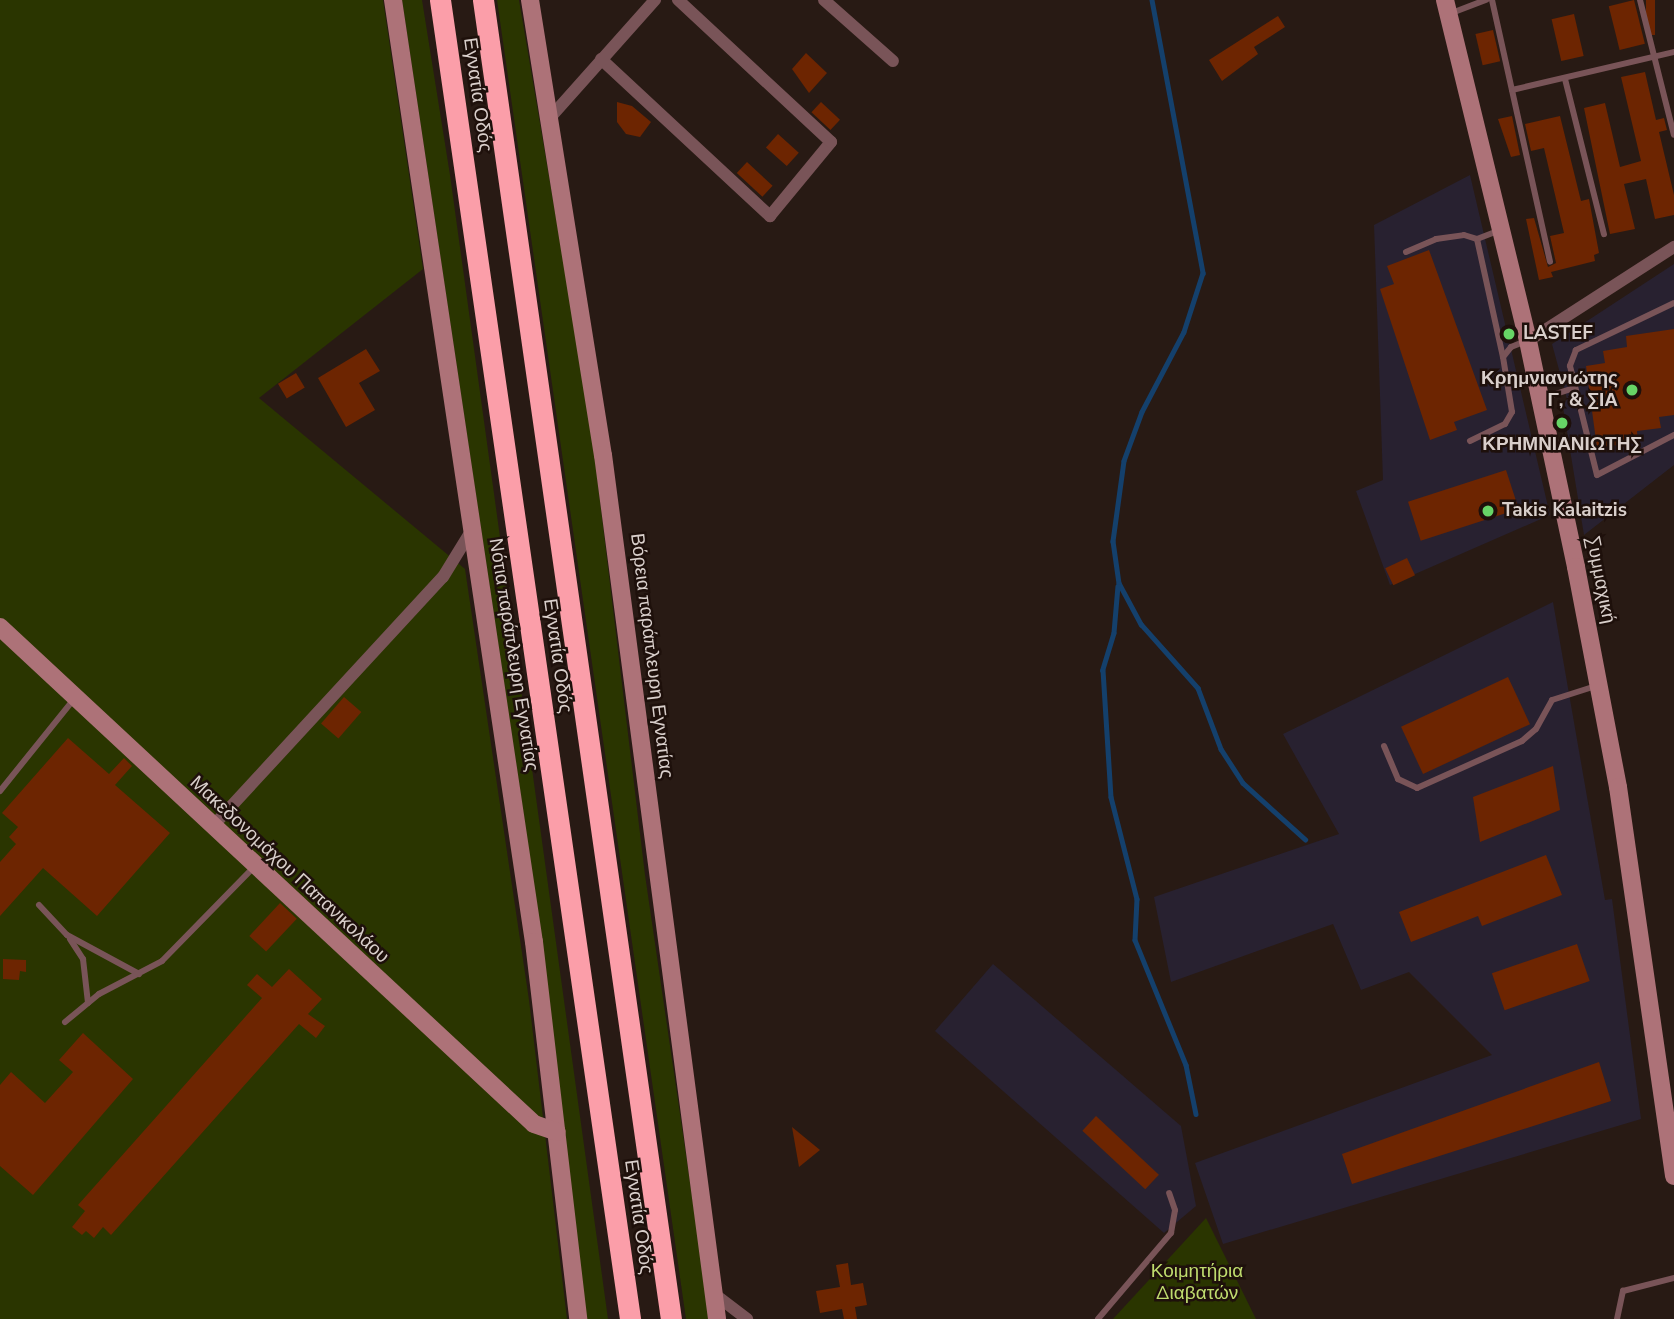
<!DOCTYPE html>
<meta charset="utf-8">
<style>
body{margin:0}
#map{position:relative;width:1674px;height:1319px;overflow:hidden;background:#281a14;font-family:"Nunito Sans",sans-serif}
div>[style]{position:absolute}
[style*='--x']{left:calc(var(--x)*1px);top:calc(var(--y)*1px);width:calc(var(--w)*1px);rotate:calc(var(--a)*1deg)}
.industrial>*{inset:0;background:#282130}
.green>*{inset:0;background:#2a3500}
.stream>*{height:4.5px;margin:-2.25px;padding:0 2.25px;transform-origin:2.25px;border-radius:2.25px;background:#14406c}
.building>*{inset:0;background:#6d2501;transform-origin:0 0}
.lane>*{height:6px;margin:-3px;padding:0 3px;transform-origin:3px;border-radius:3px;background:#795458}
.street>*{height:12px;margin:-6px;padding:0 6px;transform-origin:6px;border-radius:6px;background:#795458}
.secondary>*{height:18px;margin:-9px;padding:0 9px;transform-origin:9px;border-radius:9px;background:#ad7278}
.highway>*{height:21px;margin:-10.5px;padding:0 10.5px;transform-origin:10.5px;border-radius:10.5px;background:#fb9ea9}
.dots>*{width:19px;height:19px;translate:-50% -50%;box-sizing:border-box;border:4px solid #1e100b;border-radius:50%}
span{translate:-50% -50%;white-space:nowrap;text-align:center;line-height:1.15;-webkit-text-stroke:5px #1e100b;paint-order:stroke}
.street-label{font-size:19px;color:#d9cfcb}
.poi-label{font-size:19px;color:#d9cfcb;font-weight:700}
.left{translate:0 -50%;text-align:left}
.right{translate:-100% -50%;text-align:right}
.park-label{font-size:19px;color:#bfdc6e}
</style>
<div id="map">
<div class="industrial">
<i style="clip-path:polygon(1470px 175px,1550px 515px,1390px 585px,1356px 491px,1383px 480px,1374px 225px)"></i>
<i style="clip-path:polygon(1674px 264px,1674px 465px,1584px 535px,1563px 407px,1567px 399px,1552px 344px)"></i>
<i style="clip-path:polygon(1553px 602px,1605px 900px,1612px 899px,1641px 1119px,1223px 1244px,1195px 1163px,1492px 1055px,1409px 972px,1361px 990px,1333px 924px,1171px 982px,1154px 897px,1339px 834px,1283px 734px)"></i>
<i style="clip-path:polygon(993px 964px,1181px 1126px,1196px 1206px,1164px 1233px,935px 1031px)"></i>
</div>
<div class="green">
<i style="clip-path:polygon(0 0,383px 0,423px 269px,259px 398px,465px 569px,529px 1000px,567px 1319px,0 1319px)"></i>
<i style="clip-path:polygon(402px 0,422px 0,450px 175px,608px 1319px,586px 1319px,524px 817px)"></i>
<i style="clip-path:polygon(497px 0,519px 0,590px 418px,645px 875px,710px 1319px,686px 1319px)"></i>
<i style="clip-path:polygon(1206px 1218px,1256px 1319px,1113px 1319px)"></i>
</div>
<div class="stream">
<i style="--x:1152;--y:0;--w:278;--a:79.4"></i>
<i style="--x:1203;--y:273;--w:62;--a:107.9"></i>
<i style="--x:1184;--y:332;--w:90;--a:117.7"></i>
<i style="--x:1142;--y:412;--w:52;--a:110.2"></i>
<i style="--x:1124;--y:461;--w:81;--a:97.8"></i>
<i style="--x:1113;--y:541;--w:42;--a:81.9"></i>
<i style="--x:1119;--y:583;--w:47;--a:61.8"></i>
<i style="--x:1141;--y:624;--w:86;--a:48.3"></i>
<i style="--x:1198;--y:688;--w:65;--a:69.3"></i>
<i style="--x:1221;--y:749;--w:40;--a:57.1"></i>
<i style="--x:1243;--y:783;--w:84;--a:42.1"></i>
<i style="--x:1118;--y:586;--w:47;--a:94.9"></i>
<i style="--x:1114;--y:633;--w:39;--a:107"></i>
<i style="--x:1103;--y:670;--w:127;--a:86.4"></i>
<i style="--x:1111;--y:797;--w:105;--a:75.7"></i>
<i style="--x:1137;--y:899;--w:41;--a:92.8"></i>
<i style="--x:1135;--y:940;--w:135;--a:67.8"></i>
<i style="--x:1186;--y:1065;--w:50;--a:78.5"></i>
</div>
<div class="building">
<i style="left:1634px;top:0;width:45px;height:26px;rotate:76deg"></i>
<i style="left:1646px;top:0;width:9px;height:35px"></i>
<i style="left:1574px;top:14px;width:43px;height:23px;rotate:77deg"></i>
<i style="clip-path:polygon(1278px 16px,1285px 27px,1254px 47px,1258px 54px,1222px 81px,1209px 60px)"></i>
<i style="left:1493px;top:30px;width:32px;height:18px;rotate:77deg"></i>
<i style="clip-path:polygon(806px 53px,827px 73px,809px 93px,792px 69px)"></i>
<i style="clip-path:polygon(1645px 72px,1656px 120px,1664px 118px,1667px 130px,1659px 132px,1674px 195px,1674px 215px,1655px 219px,1646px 179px,1624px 184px,1635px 229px,1610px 234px,1584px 108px,1605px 103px,1620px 167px,1641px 161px,1621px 77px)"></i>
<i style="clip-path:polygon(617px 102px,632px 106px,651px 122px,640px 137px,626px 134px,617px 122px)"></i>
<i style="left:821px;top:102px;width:26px;height:14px;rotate:43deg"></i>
<i style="clip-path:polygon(1512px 116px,1520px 155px,1511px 157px,1498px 119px)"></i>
<i style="clip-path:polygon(1560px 116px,1581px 201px,1589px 199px,1599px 253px,1594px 255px,1595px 261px,1551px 272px,1553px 277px,1539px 280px,1526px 219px,1534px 218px,1548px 267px,1556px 263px,1550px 236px,1564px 233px,1544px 148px,1531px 151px,1525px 124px)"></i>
<i style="left:778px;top:134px;width:28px;height:18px;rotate:42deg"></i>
<i style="left:747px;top:162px;width:35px;height:15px;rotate:43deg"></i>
<i style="clip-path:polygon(1429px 250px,1487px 410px,1454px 422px,1457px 430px,1430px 440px,1380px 289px,1394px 284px,1387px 266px)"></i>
<i style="clip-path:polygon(1674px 329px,1674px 415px,1659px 417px,1661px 428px,1637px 431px,1638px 442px,1597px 448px,1586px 366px,1605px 363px,1603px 351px,1627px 347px,1626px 336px)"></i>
<i style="clip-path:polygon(366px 349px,380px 371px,359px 383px,375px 410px,346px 427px,318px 378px)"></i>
<i style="left:296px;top:373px;width:17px;height:21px;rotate:59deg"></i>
<i style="left:1506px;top:470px;width:41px;height:103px;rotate:72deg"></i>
<i style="left:1407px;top:558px;width:19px;height:24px;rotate:65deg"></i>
<i style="left:1508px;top:677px;width:52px;height:118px;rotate:65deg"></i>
<i style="left:344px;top:697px;width:23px;height:35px;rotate:41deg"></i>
<i style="clip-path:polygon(68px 738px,109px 774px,124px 758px,132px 766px,115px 785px,170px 833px,97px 916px,43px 868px,0 916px,0 862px,16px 844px,9px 837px,18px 827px,2px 813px)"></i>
<i style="clip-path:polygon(1553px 766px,1560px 810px,1480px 842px,1473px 797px)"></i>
<i style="clip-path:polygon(1546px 855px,1562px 895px,1482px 926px,1478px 916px,1411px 942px,1399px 912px)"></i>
<i style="left:280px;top:903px;width:23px;height:45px;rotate:43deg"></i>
<i style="left:1577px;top:944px;width:39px;height:90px;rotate:71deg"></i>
<i style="clip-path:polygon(3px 959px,26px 960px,26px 972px,20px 971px,19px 980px,3px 979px)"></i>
<i style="clip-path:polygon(289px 969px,322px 999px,308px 1014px,325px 1026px,316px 1038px,299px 1024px,111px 1235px,103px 1227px,94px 1238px,86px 1231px,82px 1235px,72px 1227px,85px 1211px,78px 1205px,262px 998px,247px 985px,257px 974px,272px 987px)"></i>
<i style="clip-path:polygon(83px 1033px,133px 1079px,33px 1195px,0 1166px,0 1085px,11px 1072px,45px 1103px,73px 1072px,59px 1060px)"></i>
<i style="clip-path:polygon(1599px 1062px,1611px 1101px,1352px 1184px,1342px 1154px)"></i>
<i style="left:1096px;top:1116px;width:86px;height:20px;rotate:43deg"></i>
<i style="clip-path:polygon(792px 1127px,820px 1150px,799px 1167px)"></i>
<i style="clip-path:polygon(848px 1263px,851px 1285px,863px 1283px,867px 1305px,855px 1307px,857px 1319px,844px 1319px,842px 1309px,820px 1313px,816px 1291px,840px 1287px,836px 1265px)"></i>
</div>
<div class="lane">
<i style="--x:1492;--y:0;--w:268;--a:77.5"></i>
<i style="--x:1640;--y:0;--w:139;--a:75.9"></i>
<i style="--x:1449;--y:14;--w:40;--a:-21"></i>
<i style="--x:1565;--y:79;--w:160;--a:75.9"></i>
<i style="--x:1512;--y:90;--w:166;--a:-13.2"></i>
<i style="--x:1477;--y:239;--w:121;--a:77.6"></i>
<i style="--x:1406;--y:252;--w:33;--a:-23"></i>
<i style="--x:1436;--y:239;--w:28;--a:-8"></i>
<i style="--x:1464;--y:235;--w:14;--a:17"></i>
<i style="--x:1477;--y:239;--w:25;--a:-21"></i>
<i style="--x:1674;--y:303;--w:109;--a:154.4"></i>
<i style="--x:1576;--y:350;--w:17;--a:111"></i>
<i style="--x:1570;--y:366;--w:112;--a:76.1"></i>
<i style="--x:1597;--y:475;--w:87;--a:-27.5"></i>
<i style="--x:1543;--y:398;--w:33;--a:-18"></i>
<i style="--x:1470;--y:441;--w:39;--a:-26"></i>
<i style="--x:1505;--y:424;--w:14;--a:-60"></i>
<i style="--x:1512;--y:412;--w:56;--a:-99.3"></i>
<i style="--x:1503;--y:357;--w:13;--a:-51"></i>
<i style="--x:1511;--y:347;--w:16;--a:-22"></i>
<i style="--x:1384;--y:746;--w:36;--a:67"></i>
<i style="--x:1398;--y:779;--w:21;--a:25"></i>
<i style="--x:1417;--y:788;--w:115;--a:-24.1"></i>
<i style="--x:1522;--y:741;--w:18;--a:-41"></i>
<i style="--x:1536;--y:729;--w:33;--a:-61"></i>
<i style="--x:1552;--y:700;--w:46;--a:-17.7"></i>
<i style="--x:0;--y:791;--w:118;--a:-51.2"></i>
<i style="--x:39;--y:905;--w:41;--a:47"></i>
<i style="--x:67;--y:935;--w:82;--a:28.4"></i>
<i style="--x:70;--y:939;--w:24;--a:57"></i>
<i style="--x:83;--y:959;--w:44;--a:83.5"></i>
<i style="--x:65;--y:1022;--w:44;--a:-39.5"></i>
<i style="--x:99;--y:994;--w:71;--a:-27.6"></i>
<i style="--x:162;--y:961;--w:132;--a:-45.6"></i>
<i style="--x:1098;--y:1319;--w:113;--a:-49.7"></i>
<i style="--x:1171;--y:1233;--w:23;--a:-80"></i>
<i style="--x:1175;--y:1210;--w:18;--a:-109"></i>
<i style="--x:1617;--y:1319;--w:29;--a:-78"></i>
<i style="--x:1623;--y:1291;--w:53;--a:-14.3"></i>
</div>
<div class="street">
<i style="--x:824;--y:0;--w:92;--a:41.5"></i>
<i style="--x:601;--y:59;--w:231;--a:42.9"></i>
<i style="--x:770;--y:216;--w:96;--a:-50.5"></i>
<i style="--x:831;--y:142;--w:209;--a:-137.1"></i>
<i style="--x:548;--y:120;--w:161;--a:-48.3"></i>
<i style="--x:1528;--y:341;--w:174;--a:-32.8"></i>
<i style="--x:212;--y:827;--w:340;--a:-47.3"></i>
<i style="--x:443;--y:577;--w:57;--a:-58.5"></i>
<i style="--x:713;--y:1293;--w:43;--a:37.4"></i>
</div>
<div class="secondary">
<i style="--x:393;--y:0;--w:952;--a:81.49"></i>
<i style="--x:534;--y:942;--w:380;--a:83.3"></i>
<i style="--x:530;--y:0;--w:461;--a:80.9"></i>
<i style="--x:603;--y:455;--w:871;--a:82.48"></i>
<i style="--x:1445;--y:0;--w:351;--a:76.3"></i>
<i style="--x:1528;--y:341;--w:231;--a:78"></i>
<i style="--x:1576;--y:567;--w:224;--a:79.2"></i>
<i style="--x:1618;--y:787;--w:393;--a:81.8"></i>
<i style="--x:0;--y:627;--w:729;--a:42.94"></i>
<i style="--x:534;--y:1124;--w:24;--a:19"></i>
</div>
<div class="highway">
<i style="--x:440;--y:0;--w:1333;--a:81.8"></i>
<i style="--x:483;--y:0;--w:1332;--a:81.89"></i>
</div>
<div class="dots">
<i style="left:1509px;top:334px;background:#67d466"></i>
<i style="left:1632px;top:390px;background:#67d466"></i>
<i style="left:1562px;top:423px;background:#67d466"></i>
<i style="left:1488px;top:511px;background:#67d466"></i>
</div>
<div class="street-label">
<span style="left:477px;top:95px;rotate:82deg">Εγνατία Οδός</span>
<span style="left:1600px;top:580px;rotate:79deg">Συμμαχική</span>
<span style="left:513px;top:655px;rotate:81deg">Νότια παράπλευρη Εγνατίας</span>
<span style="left:557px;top:656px;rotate:82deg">Εγνατία Οδός</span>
<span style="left:651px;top:656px;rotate:83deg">Βόρεια παράπλευρη Εγνατίας</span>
<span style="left:289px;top:870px;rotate:43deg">Μακεδονομάχου Παπανικολάου</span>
<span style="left:638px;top:1217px;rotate:82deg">Εγνατία Οδός</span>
</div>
<div class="poi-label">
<span class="left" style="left:1523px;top:334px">LASTEF</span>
<span class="right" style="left:1618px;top:390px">Κρημνιανιώτης<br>Γ, &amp; ΣΙΑ</span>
<span style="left:1562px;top:445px">ΚΡΗΜΝΙΑΝΙΩΤΗΣ</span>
<span class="left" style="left:1502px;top:511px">Takis Kalaitzis</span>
</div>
<div class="park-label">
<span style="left:1197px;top:1283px">Κοιμητήρια<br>Διαβατών</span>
</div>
</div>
